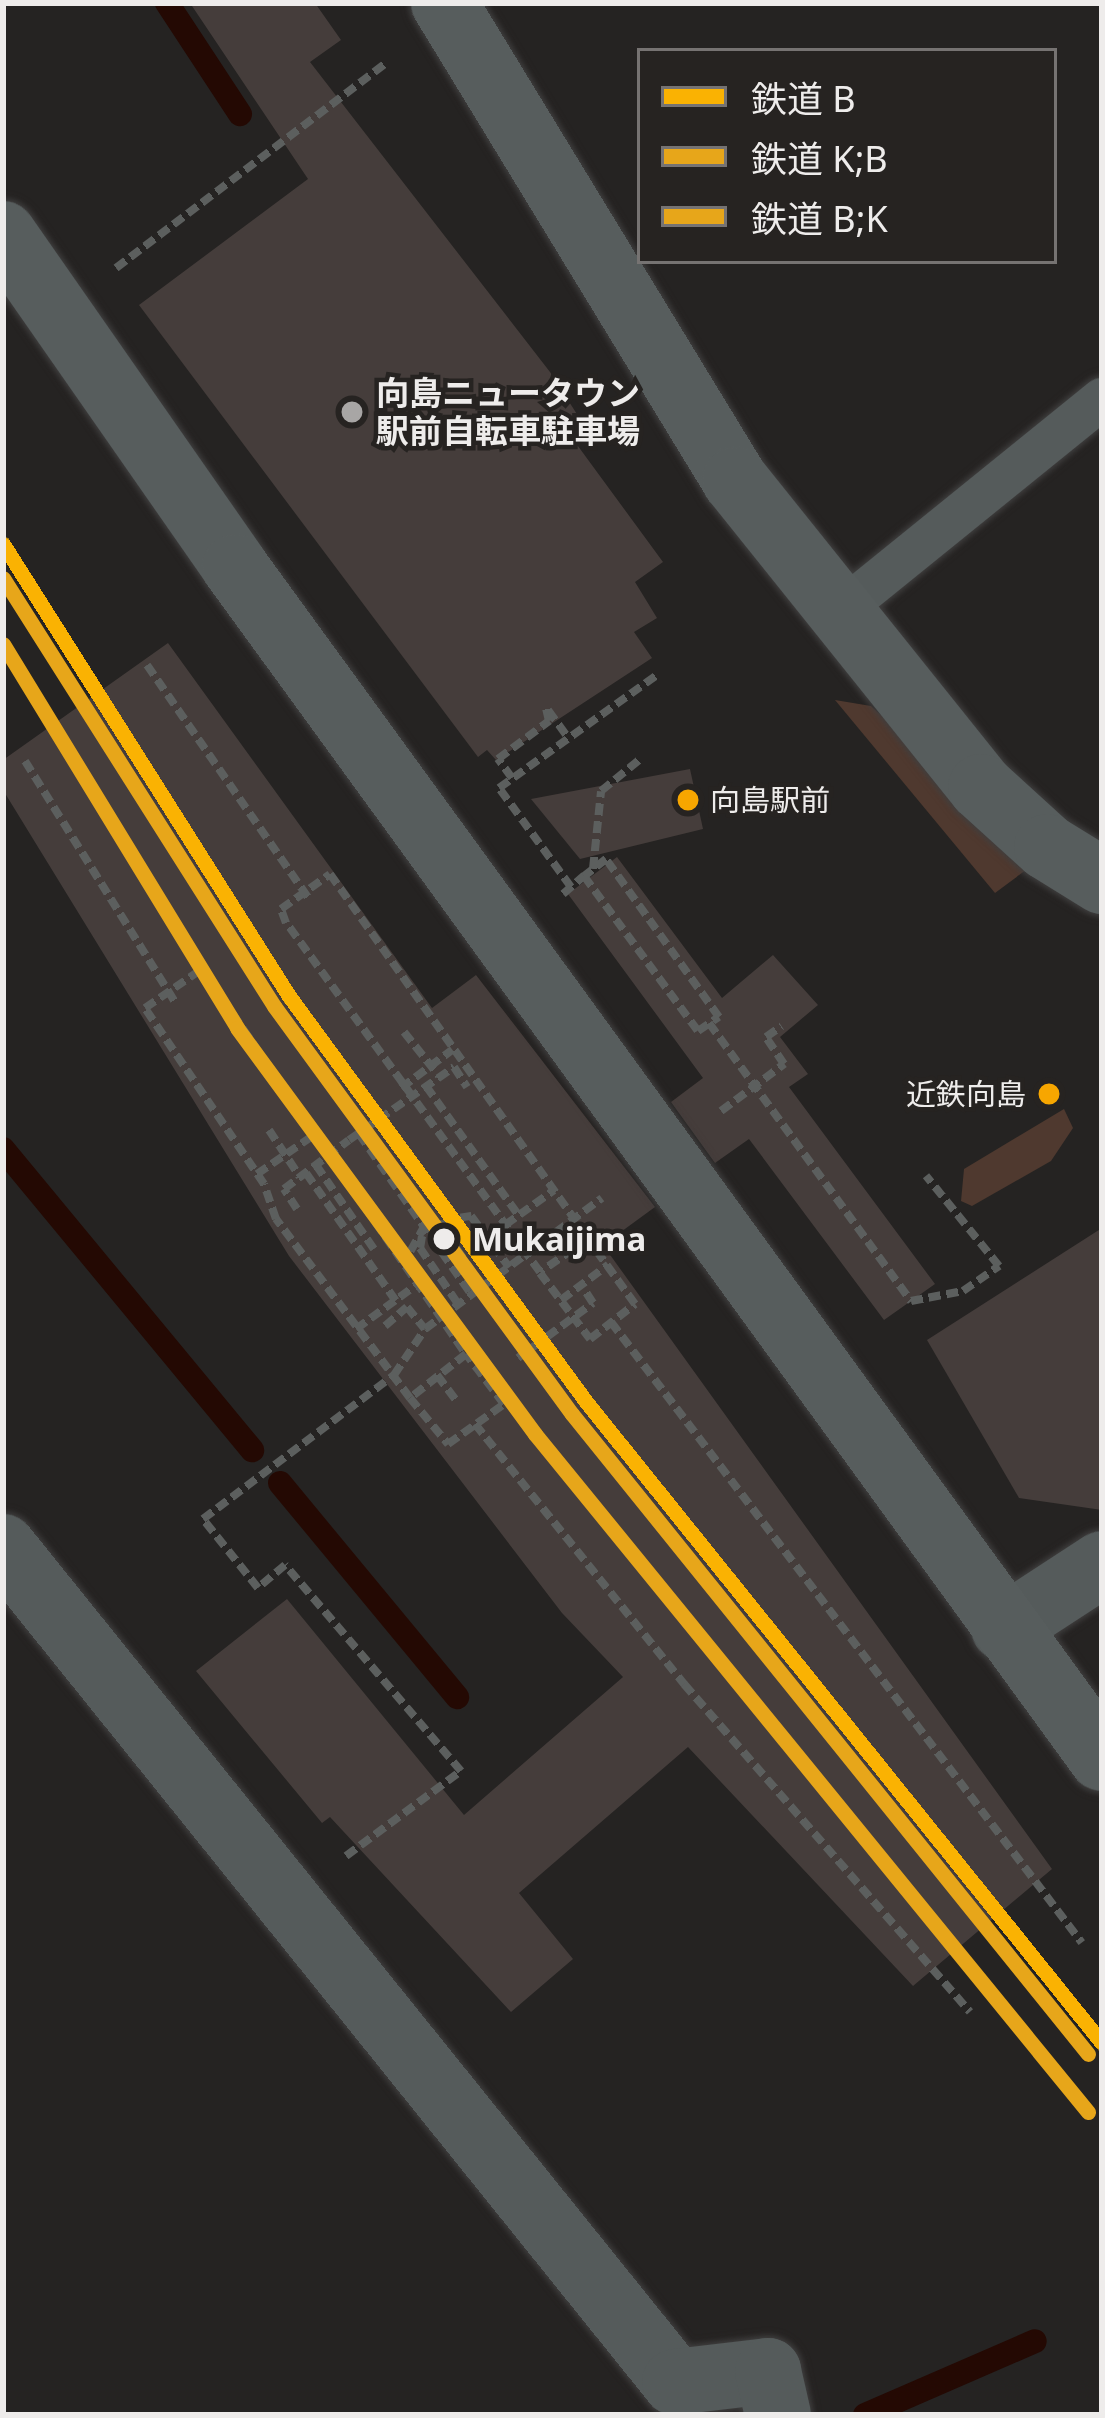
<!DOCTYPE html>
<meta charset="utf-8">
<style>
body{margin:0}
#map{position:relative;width:1105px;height:2418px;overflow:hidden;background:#252322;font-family:"Noto Sans","Noto Sans JP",sans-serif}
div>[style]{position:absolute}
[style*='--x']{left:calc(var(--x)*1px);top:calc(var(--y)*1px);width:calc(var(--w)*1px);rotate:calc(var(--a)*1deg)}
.green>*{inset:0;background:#4f392f}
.stream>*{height:24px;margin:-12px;padding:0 12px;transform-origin:12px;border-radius:12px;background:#240903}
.building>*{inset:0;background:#453d3b}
.path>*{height:8px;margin-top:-4px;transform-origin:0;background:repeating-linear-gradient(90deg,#5c5f5e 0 12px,transparent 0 18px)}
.roads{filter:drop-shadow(0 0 3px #403f3f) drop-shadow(0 0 3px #403f3f)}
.lane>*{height:42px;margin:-21px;padding:0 21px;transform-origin:21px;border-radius:21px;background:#555b5b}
.street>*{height:66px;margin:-33px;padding:0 33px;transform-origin:33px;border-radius:33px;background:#555b5b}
.secondary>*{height:66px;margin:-33px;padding:0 33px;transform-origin:33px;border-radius:33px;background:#575d5d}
.rail-1>*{height:15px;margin:-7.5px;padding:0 7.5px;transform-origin:7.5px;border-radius:7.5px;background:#fab202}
.rail-2>*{height:15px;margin:-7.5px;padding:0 7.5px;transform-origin:7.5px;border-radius:7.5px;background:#e7a61a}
.rail-3>*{height:15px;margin:-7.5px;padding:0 7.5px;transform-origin:7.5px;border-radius:7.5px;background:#e7a61a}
.dots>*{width:33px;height:33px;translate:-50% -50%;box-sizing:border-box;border:6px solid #262321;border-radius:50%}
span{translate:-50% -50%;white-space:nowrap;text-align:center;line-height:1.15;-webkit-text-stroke:9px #262321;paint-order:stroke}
.bus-label{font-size:30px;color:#eeeceb}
.left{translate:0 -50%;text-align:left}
.right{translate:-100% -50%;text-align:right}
.poi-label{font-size:33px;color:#eeeceb;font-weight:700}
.stop-label{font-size:33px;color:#eeeceb;font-weight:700}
.frame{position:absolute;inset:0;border:6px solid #eeeceb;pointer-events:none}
.legend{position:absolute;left:637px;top:48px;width:420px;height:216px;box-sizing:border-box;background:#262321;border:3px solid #767372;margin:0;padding:15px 21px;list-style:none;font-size:36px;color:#eeeceb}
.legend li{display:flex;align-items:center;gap:24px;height:60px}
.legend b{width:60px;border:3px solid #767372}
</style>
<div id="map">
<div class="green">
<i style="clip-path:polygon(835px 700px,871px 706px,1038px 861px,995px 893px)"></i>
<i style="clip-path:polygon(1064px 1109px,1073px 1128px,1051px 1161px,972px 1206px,961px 1201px,964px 1169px)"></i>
</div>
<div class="stream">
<i style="--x:167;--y:3;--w:133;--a:56.7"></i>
<i style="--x:3;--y:1149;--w:391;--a:50.4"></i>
<i style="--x:280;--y:1483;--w:278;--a:50.4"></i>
<i style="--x:865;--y:2415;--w:185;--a:-23.5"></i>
</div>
<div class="building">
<i style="clip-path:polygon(190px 3px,315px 3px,341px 40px,310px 62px,550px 372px,589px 433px,575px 442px,663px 562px,635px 582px,657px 618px,634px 632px,652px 658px,496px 760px,487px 750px,478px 757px,139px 305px,308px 179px)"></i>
<i style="clip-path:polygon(168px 643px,432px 1008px,476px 975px,655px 1207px,603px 1245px,1052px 1869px,913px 1986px,688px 1747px,519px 1893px,573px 1959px,511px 2012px,330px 1817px,322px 1823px,196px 1671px,287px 1599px,464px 1815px,623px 1677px,562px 1613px,289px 1256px,3px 790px,3px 760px)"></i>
<i style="clip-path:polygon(690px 769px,703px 829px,580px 859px,531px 799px)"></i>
<i style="clip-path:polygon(617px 857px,722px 998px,773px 955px,818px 1005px,780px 1037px,808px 1074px,789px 1087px,935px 1284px,884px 1320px,749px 1139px,715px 1163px,671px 1102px,703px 1078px,568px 894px)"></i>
<i style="clip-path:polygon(1102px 1228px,1102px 1510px,1019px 1498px,927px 1340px)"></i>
</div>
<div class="path">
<i style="--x:116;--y:268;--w:339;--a:-37.2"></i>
<i style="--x:147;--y:665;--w:285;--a:55.3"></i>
<i style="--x:548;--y:710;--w:34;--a:54"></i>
<i style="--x:25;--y:761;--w:284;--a:58.1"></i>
<i style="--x:512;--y:778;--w:24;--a:-126"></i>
<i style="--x:498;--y:759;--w:64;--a:-36.7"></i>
<i style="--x:549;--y:721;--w:13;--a:-103"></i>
<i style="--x:593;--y:869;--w:78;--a:-84.1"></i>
<i style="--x:601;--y:791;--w:49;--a:-39.2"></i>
<i style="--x:330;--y:874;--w:447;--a:54.7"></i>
<i style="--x:588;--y:1239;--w:58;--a:145.5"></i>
<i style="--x:540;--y:1272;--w:432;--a:-126"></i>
<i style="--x:286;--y:923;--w:15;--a:-110"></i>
<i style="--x:281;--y:909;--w:60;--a:-35.5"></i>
<i style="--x:571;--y:887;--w:122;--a:-126"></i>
<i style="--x:499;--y:788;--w:196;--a:-35.6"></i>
<i style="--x:563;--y:894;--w:28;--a:-41"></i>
<i style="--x:584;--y:876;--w:192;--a:53.7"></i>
<i style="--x:698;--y:1031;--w:25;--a:-34"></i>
<i style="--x:719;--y:1017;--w:194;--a:-125.6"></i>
<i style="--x:606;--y:859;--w:28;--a:142"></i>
<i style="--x:202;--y:969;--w:467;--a:55.6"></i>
<i style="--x:466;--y:1354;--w:71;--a:141.8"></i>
<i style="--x:410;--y:1398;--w:224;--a:-126.8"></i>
<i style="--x:276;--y:1219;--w:37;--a:-109"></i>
<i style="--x:264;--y:1184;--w:212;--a:-124.1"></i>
<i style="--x:145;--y:1008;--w:69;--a:-34.4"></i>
<i style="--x:709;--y:1023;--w:344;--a:54"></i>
<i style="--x:911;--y:1301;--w:53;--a:-10.9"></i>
<i style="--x:963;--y:1291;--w:44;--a:-34.8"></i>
<i style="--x:999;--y:1266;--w:116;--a:-129"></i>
<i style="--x:404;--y:1032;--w:56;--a:51.5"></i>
<i style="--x:426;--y:1086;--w:160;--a:54.4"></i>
<i style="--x:401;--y:1088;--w:64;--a:-36.7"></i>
<i style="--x:721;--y:1111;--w:79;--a:-36.7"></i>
<i style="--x:784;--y:1064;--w:32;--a:-124"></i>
<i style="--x:766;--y:1037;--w:19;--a:-35"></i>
<i style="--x:269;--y:1130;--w:56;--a:56.6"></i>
<i style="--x:359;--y:1134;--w:195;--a:55"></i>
<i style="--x:316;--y:1165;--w:102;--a:55.4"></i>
<i style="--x:306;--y:1173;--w:156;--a:54.9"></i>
<i style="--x:257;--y:1174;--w:69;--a:-34.4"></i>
<i style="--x:297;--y:1209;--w:24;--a:-123"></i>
<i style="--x:284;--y:1189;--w:81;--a:-37"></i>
<i style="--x:349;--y:1140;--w:128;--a:-34.8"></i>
<i style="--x:454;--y:1067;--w:24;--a:57"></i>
<i style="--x:425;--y:1223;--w:47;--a:-8.7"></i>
<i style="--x:471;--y:1216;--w:64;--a:53.3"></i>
<i style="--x:439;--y:1224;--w:18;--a:6"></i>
<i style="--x:457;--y:1226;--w:64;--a:53.3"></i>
<i style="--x:425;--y:1225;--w:35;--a:119"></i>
<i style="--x:408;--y:1256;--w:69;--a:54.5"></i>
<i style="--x:505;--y:1225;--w:60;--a:-35.5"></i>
<i style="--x:432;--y:1226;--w:16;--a:27"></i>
<i style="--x:446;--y:1233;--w:64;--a:55.8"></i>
<i style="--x:422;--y:1236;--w:12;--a:99"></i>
<i style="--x:420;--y:1248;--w:68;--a:55.8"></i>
<i style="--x:540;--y:1273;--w:83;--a:52.9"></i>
<i style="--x:590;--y:1339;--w:57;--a:-37.9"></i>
<i style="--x:635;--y:1304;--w:80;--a:-125.9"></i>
<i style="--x:561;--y:1300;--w:59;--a:-36.7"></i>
<i style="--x:611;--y:1322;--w:779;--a:52.82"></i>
<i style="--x:385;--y:1326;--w:29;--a:-41"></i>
<i style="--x:407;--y:1307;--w:28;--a:51"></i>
<i style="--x:356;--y:1329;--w:78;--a:-36.1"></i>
<i style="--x:518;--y:1358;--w:93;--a:-36.3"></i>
<i style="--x:593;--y:1303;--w:20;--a:-123"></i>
<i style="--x:437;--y:1375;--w:34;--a:53"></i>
<i style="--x:410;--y:1398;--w:60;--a:50.4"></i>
<i style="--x:448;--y:1444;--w:69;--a:-35.5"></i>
<i style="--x:504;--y:1404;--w:63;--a:-127.2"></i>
<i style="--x:475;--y:1424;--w:334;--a:51.2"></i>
<i style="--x:684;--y:1684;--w:435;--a:48.9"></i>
<i style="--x:346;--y:1856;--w:143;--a:-36.5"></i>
<i style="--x:461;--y:1771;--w:271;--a:-130.5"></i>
<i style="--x:285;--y:1565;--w:35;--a:140"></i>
<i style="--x:258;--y:1588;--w:88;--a:-128.6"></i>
<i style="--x:203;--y:1519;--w:239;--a:-37"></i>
<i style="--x:394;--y:1375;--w:55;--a:-56"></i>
<i style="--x:425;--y:1329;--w:220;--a:-36.5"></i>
</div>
<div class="roads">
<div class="lane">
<i style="--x:840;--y:611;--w:337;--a:-39"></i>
</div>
<div class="street">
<i style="--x:3;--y:1547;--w:1072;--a:51.17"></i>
<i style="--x:675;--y:2382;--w:94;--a:-6.7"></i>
<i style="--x:768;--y:2371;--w:45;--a:77.2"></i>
<i style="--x:1004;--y:1628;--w:117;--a:-33.1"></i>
</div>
<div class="secondary">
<i style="--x:444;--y:3;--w:559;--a:58.61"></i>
<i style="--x:735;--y:480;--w:393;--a:51.3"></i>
<i style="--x:981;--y:787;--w:89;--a:42.3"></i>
<i style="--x:1047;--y:847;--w:65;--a:31.7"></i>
<i style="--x:3;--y:234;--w:406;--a:55.1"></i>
<i style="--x:235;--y:567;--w:1473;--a:53.95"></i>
</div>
</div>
<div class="rail-1">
<i style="--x:3;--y:544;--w:535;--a:57.68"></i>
<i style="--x:289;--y:996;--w:504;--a:53.79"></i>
<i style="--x:587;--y:1403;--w:821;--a:51.18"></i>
</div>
<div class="rail-2">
<i style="--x:3;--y:578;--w:507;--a:57.66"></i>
<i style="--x:274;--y:1006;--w:505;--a:53.86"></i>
<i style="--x:572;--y:1414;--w:822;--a:51.12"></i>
</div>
<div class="rail-3">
<i style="--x:3;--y:644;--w:450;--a:58.6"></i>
<i style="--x:237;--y:1028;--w:504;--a:53.72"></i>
<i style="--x:535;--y:1434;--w:875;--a:50.8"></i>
</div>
<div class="dots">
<i style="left:352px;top:412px;background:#a8a6a5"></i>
<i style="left:688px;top:800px;background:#f7a600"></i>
<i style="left:1049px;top:1094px;background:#f7a600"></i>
<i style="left:444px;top:1239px;background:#eeeceb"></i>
</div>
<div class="bus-label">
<span class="left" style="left:710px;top:800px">向島駅前</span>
<span class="right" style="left:1026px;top:1094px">近鉄向島</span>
</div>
<div class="poi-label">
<span class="left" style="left:376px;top:412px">向島ニュータウン<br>駅前自転車駐車場</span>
</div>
<div class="stop-label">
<span class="left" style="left:472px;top:1239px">Mukaijima</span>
</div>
<div class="frame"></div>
<ul class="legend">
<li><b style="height:15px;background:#fab202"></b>鉄道 B</li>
<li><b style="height:15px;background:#e7a61a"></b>鉄道 K;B</li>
<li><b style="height:15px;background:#e7a61a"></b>鉄道 B;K</li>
</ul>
</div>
